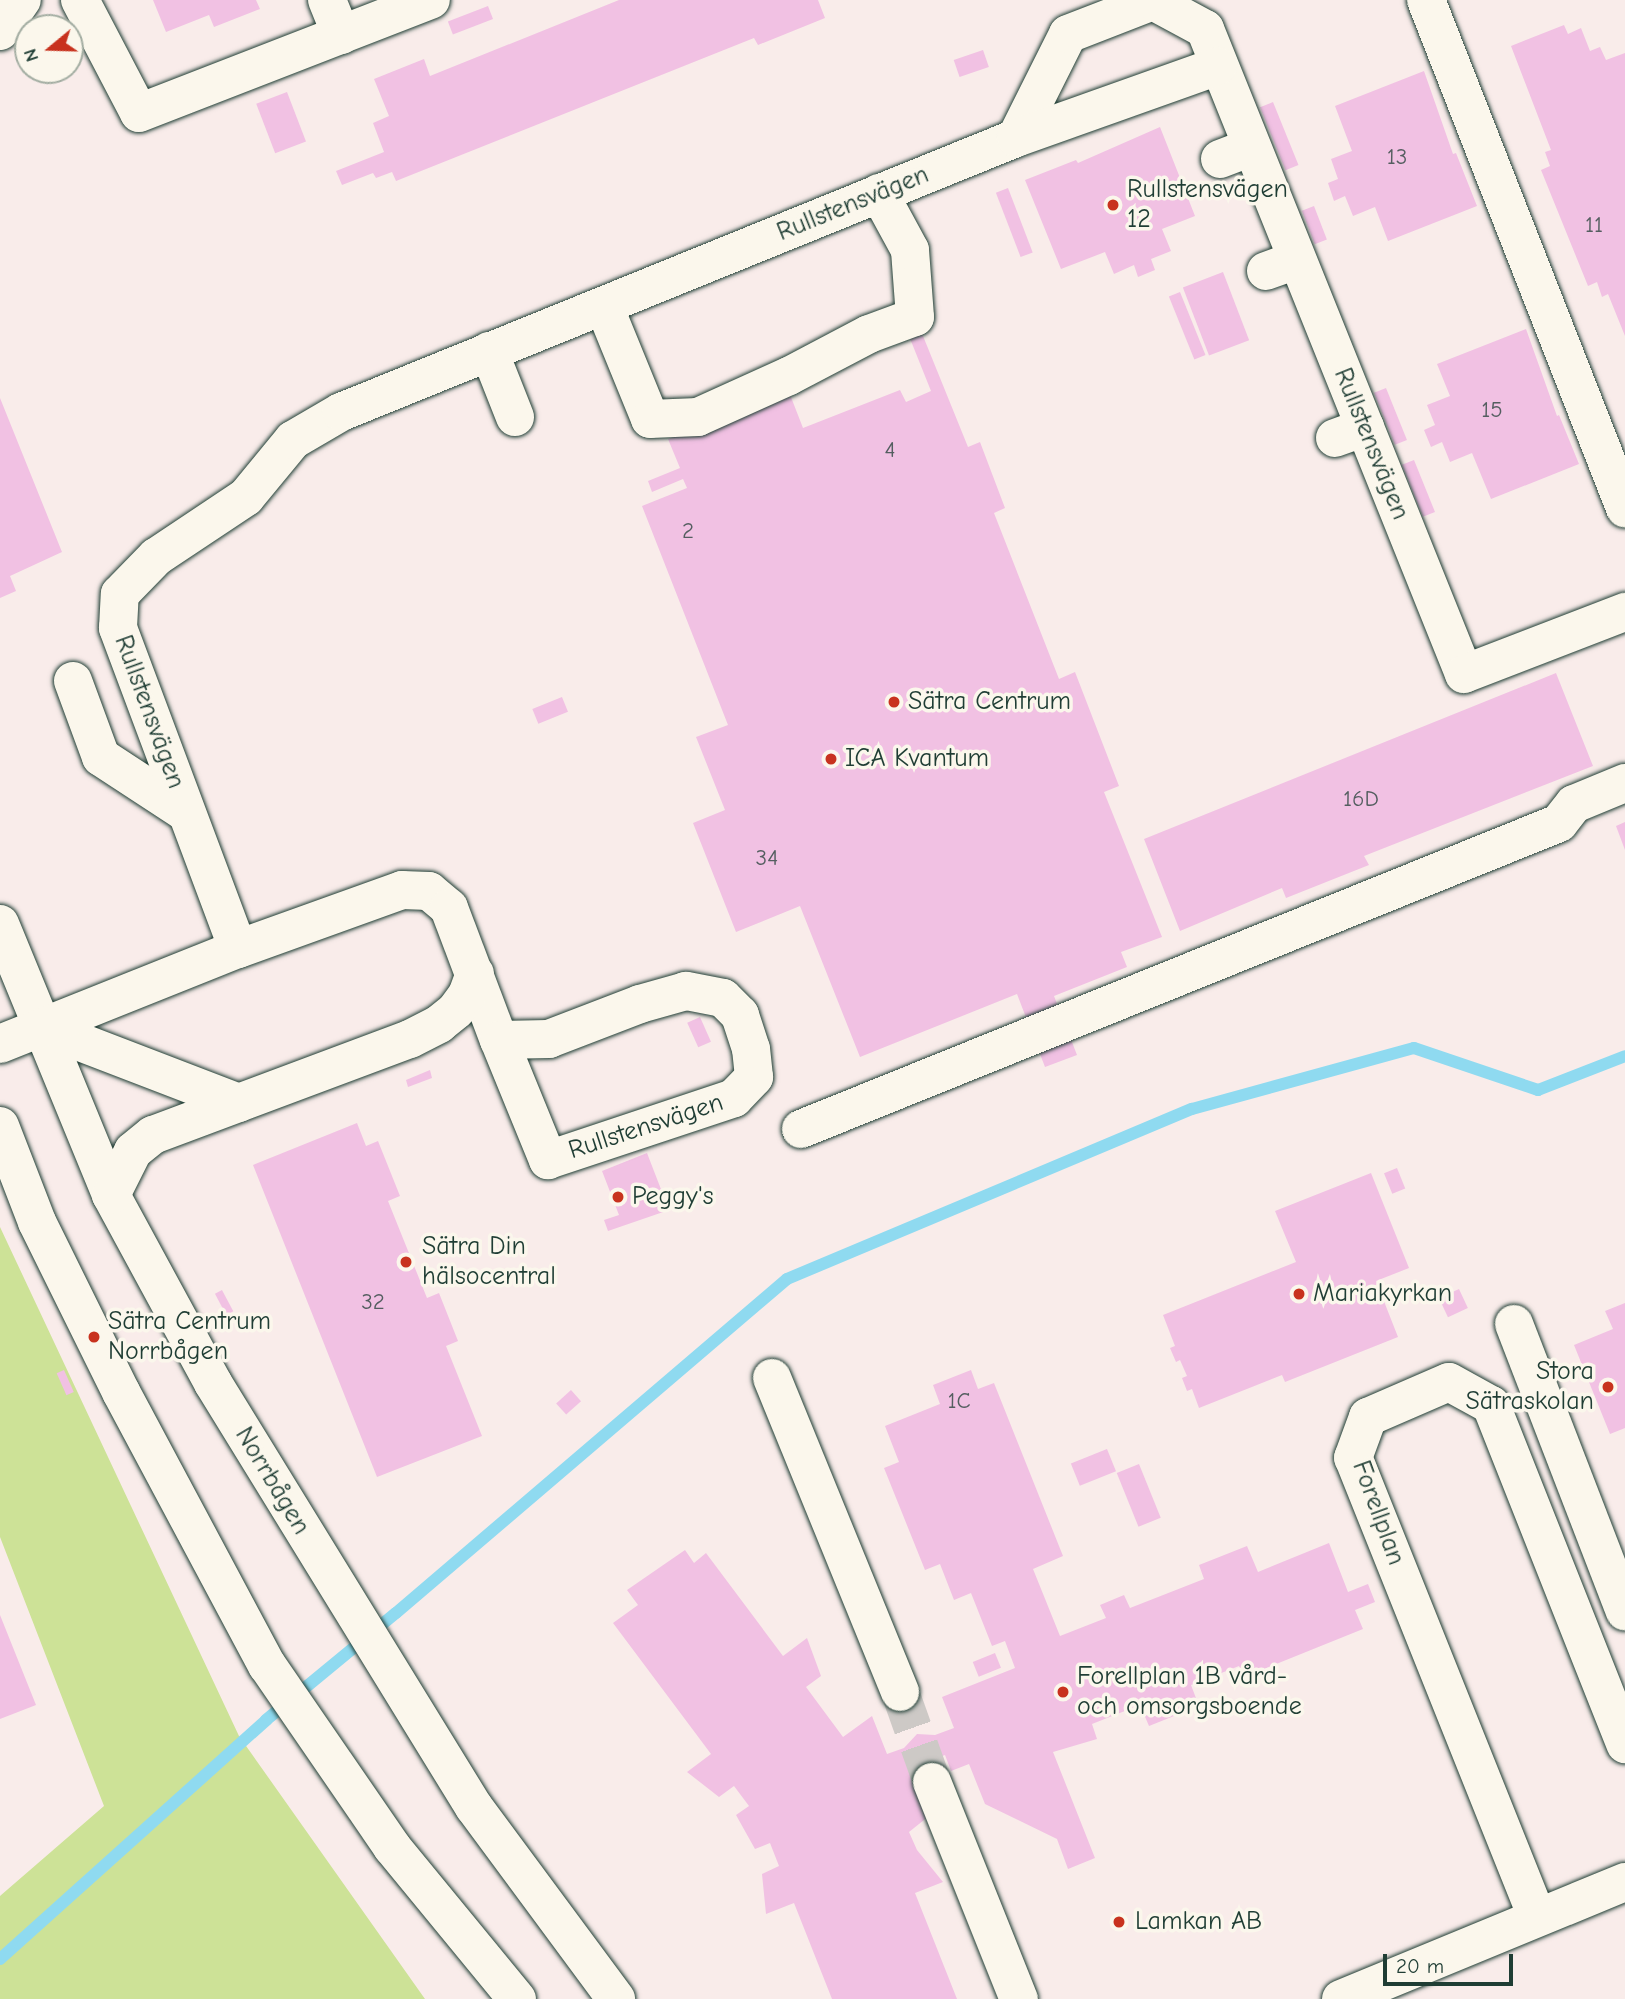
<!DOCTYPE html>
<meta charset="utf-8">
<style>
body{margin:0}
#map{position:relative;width:1625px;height:1999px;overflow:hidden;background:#f9ecea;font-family:"Comic Neue",sans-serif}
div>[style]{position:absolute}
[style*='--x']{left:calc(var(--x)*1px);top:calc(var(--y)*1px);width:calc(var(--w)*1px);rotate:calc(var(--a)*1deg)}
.green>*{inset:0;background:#cde297}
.stream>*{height:12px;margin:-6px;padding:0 6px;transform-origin:6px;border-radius:6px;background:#8fdaf0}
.building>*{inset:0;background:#f1c1e3;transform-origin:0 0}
.minor-tunnel>*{height:38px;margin-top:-19px;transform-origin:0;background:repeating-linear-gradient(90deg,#cdc9c6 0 38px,transparent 0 57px)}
.roads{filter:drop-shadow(0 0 2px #1f3d34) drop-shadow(0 0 2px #1f3d34)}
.minor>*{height:38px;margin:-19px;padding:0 19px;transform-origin:19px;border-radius:19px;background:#fbf7ec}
.dots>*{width:19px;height:19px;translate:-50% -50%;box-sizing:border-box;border:4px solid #fbf7ec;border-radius:50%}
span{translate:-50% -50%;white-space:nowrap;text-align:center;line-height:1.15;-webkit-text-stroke:7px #fbf7ec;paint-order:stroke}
.number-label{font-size:23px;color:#545e60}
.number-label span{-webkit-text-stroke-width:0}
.poi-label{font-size:26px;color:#1f3d34}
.left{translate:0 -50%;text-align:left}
.right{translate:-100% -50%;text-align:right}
.street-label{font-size:26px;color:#1f3d34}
.north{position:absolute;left:14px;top:14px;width:70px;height:70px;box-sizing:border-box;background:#fbf7ec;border:2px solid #a3ada2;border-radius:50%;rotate:251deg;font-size:19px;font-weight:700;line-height:28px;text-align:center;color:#1f3d34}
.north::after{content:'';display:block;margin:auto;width:24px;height:32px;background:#c8321e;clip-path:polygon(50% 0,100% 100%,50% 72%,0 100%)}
.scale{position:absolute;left:1383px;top:1954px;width:130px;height:32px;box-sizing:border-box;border:4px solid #1f3d34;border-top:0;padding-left:9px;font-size:21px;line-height:24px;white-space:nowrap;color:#1f3d34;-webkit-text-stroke:5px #fbf7ec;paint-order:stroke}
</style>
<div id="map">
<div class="green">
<i style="clip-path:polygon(0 1227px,239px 1736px,425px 1999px,0 1999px,0 1896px,104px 1806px,0 1537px)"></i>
</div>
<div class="stream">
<i style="--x:0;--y:1959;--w:358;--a:-41.9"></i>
<i style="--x:266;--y:1720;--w:168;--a:-39.5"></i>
<i style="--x:396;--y:1613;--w:514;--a:-40.5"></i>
<i style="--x:787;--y:1279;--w:439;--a:-22.8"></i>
<i style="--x:1192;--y:1109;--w:230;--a:-15.4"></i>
<i style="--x:1414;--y:1048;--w:131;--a:18.7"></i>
<i style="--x:1538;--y:1090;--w:93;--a:-21.3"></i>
</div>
<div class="building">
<i style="clip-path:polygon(153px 0,256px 0,260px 9px,214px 27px,209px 15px,166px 32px)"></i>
<i style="clip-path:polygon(619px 0,818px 0,825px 18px,758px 45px,754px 38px,396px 181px,392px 172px,376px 178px,373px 173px,342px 185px,336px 171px,384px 152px,373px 123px,389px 116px,374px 79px,424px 59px,430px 76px)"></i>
<i style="left:488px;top:6px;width:14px;height:43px;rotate:69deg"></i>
<i style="clip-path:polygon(1564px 25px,1568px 34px,1581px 28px,1590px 51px,1600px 47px,1606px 60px,1625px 53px,1625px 336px,1608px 294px,1602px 297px,1597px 282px,1588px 286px,1541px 170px,1550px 166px,1545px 152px,1551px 150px,1511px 46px)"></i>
<i style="left:983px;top:50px;width:18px;height:31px;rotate:71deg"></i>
<i style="clip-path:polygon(1424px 71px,1453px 154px,1456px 153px,1477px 206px,1388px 241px,1375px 207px,1353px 216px,1345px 196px,1334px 201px,1328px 183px,1338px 179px,1331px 159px,1352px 151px,1335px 106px)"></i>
<i style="left:287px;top:92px;width:53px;height:33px;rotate:69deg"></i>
<i style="left:1273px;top:102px;width:68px;height:14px;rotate:68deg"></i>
<i style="clip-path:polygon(1160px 127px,1195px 216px,1162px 229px,1171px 251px,1151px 259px,1155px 270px,1138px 277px,1134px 265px,1114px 274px,1105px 252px,1061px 269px,1025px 180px,1076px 160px,1078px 163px)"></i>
<i style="left:1008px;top:188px;width:69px;height:13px;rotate:69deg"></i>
<i style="left:1314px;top:206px;width:36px;height:13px;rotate:69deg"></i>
<i style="left:1223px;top:272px;width:73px;height:43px;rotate:69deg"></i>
<i style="left:1180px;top:292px;width:68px;height:12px;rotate:68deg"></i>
<i style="clip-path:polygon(1526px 329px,1557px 416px,1559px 415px,1579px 464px,1491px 499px,1472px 453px,1450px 462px,1442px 442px,1431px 447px,1424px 430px,1435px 425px,1427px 405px,1450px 396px,1437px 364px)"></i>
<i style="clip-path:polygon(921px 331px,968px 447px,980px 442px,1005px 508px,994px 513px,1059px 679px,1075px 672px,1119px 786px,1104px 792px,1162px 937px,1121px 952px,1127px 967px,1054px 996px,1077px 1055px,1045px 1067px,1017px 994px,860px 1057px,800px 906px,736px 932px,693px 823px,725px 810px,696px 737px,728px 725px,642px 506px,687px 488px,683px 479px,652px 492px,648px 481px,680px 468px,668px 439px,789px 392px,803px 428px,900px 390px,906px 402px,931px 391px,909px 336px)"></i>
<i style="left:1386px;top:388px;width:56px;height:13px;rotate:68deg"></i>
<i style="clip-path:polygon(0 398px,62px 552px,10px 576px,16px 591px,0 598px)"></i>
<i style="left:1414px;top:460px;width:56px;height:13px;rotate:68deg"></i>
<i style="clip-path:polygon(1556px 673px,1593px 766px,1364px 856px,1369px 865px,1286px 898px,1282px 888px,1180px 931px,1144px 839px)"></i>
<i style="left:562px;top:697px;width:16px;height:32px;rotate:68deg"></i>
<i style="clip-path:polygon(1625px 822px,1625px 850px,1616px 826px)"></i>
<i style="left:700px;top:1017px;width:27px;height:14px;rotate:66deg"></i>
<i style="clip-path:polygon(430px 1070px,432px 1078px,408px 1087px,406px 1080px)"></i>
<i style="clip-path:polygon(357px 1123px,366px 1146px,378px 1141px,400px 1196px,388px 1201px,427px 1298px,439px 1293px,458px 1341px,446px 1346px,482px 1436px,377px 1477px,253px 1165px)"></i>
<i style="clip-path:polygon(647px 1153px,669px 1210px,608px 1231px,604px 1220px,619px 1215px,602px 1171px)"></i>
<i style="left:1397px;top:1168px;width:22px;height:14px;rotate:68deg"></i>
<i style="clip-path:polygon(1371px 1173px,1409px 1268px,1376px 1281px,1398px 1337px,1285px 1382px,1282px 1375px,1199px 1408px,1192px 1389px,1187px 1391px,1182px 1378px,1187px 1376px,1180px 1360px,1176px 1362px,1170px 1348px,1175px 1346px,1163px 1315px,1296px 1262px,1275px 1211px)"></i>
<i style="left:1459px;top:1289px;width:21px;height:22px;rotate:65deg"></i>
<i style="left:222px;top:1290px;width:24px;height:8px;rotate:62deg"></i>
<i style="clip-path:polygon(1625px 1303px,1625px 1428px,1610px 1434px,1574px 1345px,1613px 1329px,1605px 1311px)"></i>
<i style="left:64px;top:1370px;width:24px;height:8px;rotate:66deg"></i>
<i style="clip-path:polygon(971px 1370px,978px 1389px,994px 1383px,1063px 1556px,1033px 1569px,1060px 1636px,1106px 1618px,1100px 1605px,1124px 1595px,1130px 1608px,1204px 1579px,1199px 1565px,1247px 1546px,1258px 1572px,1329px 1543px,1348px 1592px,1368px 1584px,1375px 1602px,1355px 1610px,1363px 1629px,1264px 1669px,1265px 1673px,1245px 1681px,1239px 1666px,1191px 1685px,1199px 1706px,1149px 1726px,1140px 1705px,1092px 1724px,1097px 1739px,1053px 1752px,1095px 1858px,1068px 1869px,1057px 1839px,985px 1804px,969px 1764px,951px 1771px,945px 1755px,911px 1768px,929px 1816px,909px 1832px,917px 1850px,943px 1882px,915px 1893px,957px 1999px,832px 1999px,794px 1903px,766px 1914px,762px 1874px,779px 1866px,770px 1843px,755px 1849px,736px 1815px,749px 1806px,734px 1786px,719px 1797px,687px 1772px,711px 1754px,613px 1623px,638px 1605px,627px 1590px,685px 1550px,694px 1563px,706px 1553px,783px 1656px,807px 1638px,821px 1676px,806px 1687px,843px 1737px,872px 1716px,887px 1754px,904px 1748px,917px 1734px,935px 1735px,954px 1728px,942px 1697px,1015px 1668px,1005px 1641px,992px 1646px,971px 1593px,954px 1600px,940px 1564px,925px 1570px,884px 1468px,899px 1462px,885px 1426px,940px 1404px,933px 1385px)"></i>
<i style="left:571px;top:1390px;width:15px;height:20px;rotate:48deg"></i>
<i style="left:1107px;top:1449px;width:24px;height:39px;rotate:68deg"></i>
<i style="left:1139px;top:1464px;width:58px;height:24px;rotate:68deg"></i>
<i style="clip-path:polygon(0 1615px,36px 1705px,0 1719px)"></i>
<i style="left:995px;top:1653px;width:16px;height:24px;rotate:68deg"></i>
</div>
<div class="minor-tunnel">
<i style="--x:900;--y:1692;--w:96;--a:70.4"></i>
</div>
<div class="roads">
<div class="minor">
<i style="--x:80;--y:0;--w:127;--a:62.4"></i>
<i style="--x:139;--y:113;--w:313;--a:-21.2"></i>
<i style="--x:327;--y:0;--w:38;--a:68"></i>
<i style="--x:1426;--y:0;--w:546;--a:68.61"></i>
<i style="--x:0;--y:31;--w:38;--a:-55"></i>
<i style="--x:1016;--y:138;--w:116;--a:-63.4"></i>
<i style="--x:1068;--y:34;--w:91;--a:-21.2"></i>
<i style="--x:1153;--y:1;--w:59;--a:28.3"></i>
<i style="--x:1205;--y:29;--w:695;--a:68.12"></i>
<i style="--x:1464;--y:674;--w:173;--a:-21.1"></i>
<i style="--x:1220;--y:159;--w:33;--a:-21"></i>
<i style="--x:1266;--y:271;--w:32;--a:-20"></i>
<i style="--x:604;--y:306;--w:122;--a:67.8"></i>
<i style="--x:650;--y:419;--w:48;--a:-2.4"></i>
<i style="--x:698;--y:417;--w:100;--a:-24.3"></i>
<i style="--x:789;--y:376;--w:90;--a:-27.7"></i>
<i style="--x:869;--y:334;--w:49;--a:-20.3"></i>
<i style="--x:915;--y:317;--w:67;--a:-94.3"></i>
<i style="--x:910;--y:250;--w:65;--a:-118.5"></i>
<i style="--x:489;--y:351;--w:71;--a:68.5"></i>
<i style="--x:1335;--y:438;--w:32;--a:-20"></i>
<i style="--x:73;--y:681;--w:81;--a:69.8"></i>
<i style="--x:101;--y:757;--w:100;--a:33.2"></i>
<i style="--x:0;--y:924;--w:293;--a:67.7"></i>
<i style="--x:111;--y:1195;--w:214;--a:61.5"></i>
<i style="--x:213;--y:1383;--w:498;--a:58.4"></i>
<i style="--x:474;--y:1807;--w:239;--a:53.5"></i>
<i style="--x:238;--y:949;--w:343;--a:-110.5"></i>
<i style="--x:118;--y:628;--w:34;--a:-87"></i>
<i style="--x:120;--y:594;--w:52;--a:-45.8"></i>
<i style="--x:156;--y:557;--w:108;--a:-33.7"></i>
<i style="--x:246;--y:497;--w:74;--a:-50.5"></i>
<i style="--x:293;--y:440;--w:56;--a:-30.3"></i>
<i style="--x:341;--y:412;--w:728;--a:-22.09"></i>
<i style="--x:1016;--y:138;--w:214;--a:-19.6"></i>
<i style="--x:41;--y:1027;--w:212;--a:21"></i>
<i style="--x:0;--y:1044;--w:256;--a:-21.8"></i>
<i style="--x:238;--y:949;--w:174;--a:-19.8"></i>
<i style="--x:402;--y:890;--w:27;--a:2"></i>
<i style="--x:429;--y:891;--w:26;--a:40"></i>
<i style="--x:449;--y:908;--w:141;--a:69.3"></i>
<i style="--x:499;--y:1040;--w:130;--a:67.8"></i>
<i style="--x:548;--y:1160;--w:196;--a:-18.4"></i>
<i style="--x:734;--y:1098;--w:29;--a:-46"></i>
<i style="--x:754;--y:1077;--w:28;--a:-96"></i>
<i style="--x:751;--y:1049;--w:36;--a:-108"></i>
<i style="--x:740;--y:1015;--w:24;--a:-135"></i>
<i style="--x:723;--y:998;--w:38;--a:-169"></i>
<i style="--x:686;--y:991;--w:48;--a:164.2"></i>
<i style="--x:640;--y:1004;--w:97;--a:159"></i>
<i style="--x:549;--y:1039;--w:50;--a:178.9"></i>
<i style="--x:0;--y:1126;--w:103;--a:68.9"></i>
<i style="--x:37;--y:1222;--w:190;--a:63.7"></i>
<i style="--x:121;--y:1392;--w:310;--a:61.9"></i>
<i style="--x:267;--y:1665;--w:221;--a:55.5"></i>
<i style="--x:392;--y:1847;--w:197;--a:50.6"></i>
<i style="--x:801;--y:1129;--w:817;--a:-21.98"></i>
<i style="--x:1559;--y:823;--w:24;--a:-52"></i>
<i style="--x:1574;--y:804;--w:55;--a:-22.4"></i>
<i style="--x:111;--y:1195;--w:49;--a:-63.4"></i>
<i style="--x:133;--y:1151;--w:26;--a:-39"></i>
<i style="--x:153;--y:1135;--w:274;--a:-20.5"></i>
<i style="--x:410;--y:1039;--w:33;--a:-27"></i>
<i style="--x:439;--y:1024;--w:22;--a:-39"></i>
<i style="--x:456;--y:1010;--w:19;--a:-54"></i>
<i style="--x:467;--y:995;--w:23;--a:-70"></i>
<i style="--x:1514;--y:1324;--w:308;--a:68.9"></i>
<i style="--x:772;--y:1378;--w:339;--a:67.8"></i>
<i style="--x:932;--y:1782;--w:234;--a:68.2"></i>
<i style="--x:1537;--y:1917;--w:495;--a:-111.8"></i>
<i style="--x:1353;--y:1458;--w:44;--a:-69.9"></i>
<i style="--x:1368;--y:1417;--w:88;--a:-23.4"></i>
<i style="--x:1449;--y:1382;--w:48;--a:28.7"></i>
<i style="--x:1491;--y:1405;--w:365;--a:68.4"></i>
<i style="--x:1341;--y:1999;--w:307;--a:-22.4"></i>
</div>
</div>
<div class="dots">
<i style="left:1113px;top:205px;background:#c8321e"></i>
<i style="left:894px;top:702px;background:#c8321e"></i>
<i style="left:831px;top:759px;background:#c8321e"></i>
<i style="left:618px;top:1197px;background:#c8321e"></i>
<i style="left:406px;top:1262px;background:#c8321e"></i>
<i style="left:1299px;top:1294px;background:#c8321e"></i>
<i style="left:94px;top:1337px;background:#c8321e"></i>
<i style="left:1608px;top:1387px;background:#c8321e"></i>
<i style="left:1063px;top:1692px;background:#c8321e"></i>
<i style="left:1119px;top:1922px;background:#c8321e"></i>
</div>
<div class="number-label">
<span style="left:1397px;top:157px">13</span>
<span style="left:1594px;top:225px">11</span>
<span style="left:1492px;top:410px">15</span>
<span style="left:890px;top:450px">4</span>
<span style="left:688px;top:531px">2</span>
<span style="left:1361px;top:799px">16D</span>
<span style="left:767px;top:858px">34</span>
<span style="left:373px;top:1302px">32</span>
<span style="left:959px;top:1401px">1C</span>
</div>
<div class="poi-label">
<span class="left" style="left:1127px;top:205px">Rullstensvägen<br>12</span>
<span class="left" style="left:908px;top:702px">Sätra Centrum</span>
<span class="left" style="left:845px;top:759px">ICA Kvantum</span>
<span class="left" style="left:632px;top:1197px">Peggy's</span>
<span class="left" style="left:422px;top:1262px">Sätra Din<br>hälsocentral</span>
<span class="left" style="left:1313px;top:1294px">Mariakyrkan</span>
<span class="left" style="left:108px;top:1337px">Sätra Centrum<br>Norrbågen</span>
<span class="right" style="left:1594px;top:1387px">Stora<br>Sätraskolan</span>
<span class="left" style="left:1077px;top:1692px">Forellplan 1B vård-<br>och omsorgsboende</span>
<span class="left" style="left:1135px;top:1922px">Lamkan AB</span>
</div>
<div class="street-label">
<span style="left:853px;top:204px;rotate:-22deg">Rullstensvägen</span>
<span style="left:1371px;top:444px;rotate:68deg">Rullstensvägen</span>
<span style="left:149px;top:712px;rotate:70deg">Rullstensvägen</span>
<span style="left:646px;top:1127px;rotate:-18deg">Rullstensvägen</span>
<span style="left:272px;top:1481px;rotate:59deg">Norrbågen</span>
<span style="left:1378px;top:1513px;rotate:70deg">Forellplan</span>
</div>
<div class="north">N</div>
<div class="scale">20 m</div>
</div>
